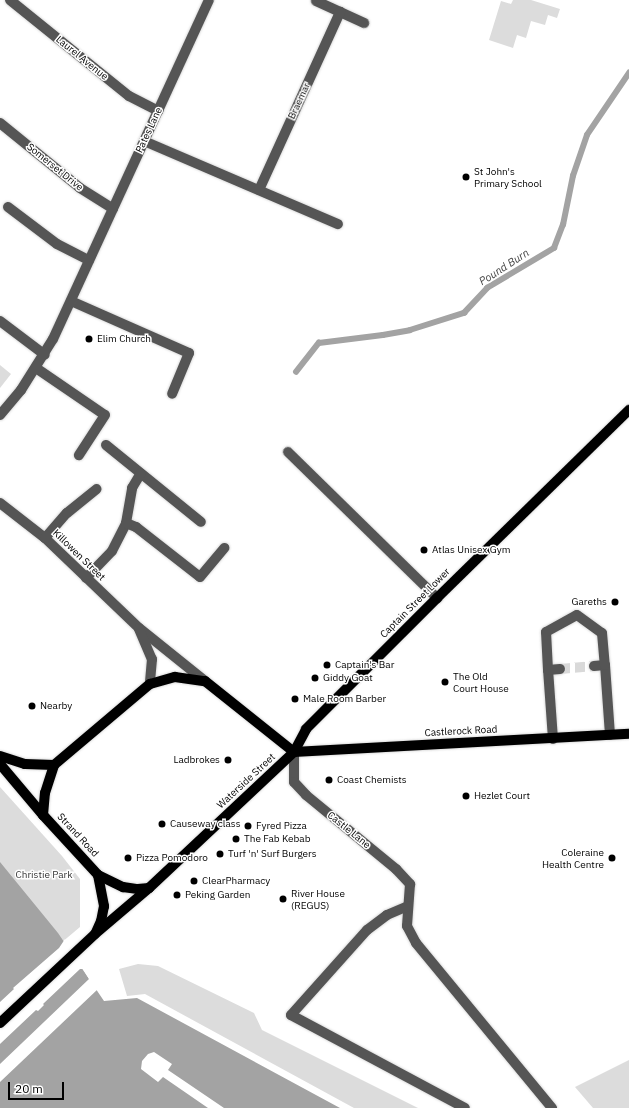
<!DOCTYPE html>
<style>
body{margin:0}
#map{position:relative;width:629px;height:1108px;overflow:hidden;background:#fff;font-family:"IBM Plex Sans",sans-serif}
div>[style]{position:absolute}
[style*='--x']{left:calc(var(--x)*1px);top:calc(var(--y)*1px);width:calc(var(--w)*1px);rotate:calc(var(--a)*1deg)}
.green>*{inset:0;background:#dcdcdc}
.water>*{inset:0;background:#a3a3a3}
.pier>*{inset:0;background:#fff}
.stream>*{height:5.5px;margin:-2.75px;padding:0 2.75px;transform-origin:2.75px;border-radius:2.75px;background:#a3a3a3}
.minor-tunnel>*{height:10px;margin-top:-5px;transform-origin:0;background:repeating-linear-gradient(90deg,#d9d9d9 0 10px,transparent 0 15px)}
.roads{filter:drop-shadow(0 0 1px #dbdbdb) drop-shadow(0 0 1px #dbdbdb)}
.minor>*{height:10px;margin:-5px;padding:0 5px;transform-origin:5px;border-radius:5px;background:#555}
.major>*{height:10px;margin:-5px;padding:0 5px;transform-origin:5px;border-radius:5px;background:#000}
.dots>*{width:11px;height:11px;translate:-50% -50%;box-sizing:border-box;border:2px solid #fff;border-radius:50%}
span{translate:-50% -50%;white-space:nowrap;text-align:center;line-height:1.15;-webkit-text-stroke:3px #fff;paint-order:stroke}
.street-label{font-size:10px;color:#000}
.poi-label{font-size:10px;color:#000}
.left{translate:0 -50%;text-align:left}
.right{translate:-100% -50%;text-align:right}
.park-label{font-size:10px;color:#333}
.water-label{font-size:11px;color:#444;font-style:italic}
.scale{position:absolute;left:8px;top:1082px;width:56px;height:18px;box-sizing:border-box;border:2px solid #000;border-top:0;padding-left:5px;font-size:12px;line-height:14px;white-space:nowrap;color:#000;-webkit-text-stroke:3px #fff;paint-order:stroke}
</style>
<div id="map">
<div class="green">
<i style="clip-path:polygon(513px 0,531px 0,560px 9px,557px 18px,548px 15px,545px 25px,531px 21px,526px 38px,517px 35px,513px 48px,489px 40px,501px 1px,511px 4px)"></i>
<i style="clip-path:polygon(0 365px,11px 374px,0 388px)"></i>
<i style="clip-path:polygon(0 787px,62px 856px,80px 879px,80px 927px,61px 943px,0 875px)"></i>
<i style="clip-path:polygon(138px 964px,158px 966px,254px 1013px,262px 1030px,418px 1108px,354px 1108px,145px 994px,127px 996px,119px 969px)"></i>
<i style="clip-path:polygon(629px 1060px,629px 1108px,593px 1108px,575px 1087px)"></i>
</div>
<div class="water">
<i style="clip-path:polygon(0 862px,58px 933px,104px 1001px,137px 998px,340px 1108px,0 1108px)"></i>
</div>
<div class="pier">
<i style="clip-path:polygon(65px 939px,98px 989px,0 1082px,0 1064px,89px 979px,83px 969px,80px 969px,43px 1004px,44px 1005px,38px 1011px,36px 1010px,0 1044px,0 1002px,14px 989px,13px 988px,59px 948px)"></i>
<i style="clip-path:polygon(154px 1052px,172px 1064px,168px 1070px,224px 1108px,208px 1108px,163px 1077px,158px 1082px,141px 1069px,142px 1061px,148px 1054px)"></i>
</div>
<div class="stream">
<i style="--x:296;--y:372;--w:37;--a:-52"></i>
<i style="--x:319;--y:343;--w:64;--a:-7.1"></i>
<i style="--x:383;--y:335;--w:27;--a:-10"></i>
<i style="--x:410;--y:330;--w:57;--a:-17.5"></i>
<i style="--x:464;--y:313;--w:34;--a:-47"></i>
<i style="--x:487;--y:288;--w:78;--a:-30.8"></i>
<i style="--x:554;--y:248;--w:25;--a:-69"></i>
<i style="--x:563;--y:225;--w:50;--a:-78.5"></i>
<i style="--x:573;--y:176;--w:43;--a:-71.1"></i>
<i style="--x:587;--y:135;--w:75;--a:-55.9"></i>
</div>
<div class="minor-tunnel">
<i style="--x:560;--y:669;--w:34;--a:-5"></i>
</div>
<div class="roads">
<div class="minor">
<i style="--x:10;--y:0;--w:153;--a:38.9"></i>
<i style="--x:129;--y:96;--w:33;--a:27"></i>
<i style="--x:316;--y:1;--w:53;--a:24.6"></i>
<i style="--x:0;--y:123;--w:103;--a:39.1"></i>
<i style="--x:80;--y:188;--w:39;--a:32"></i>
<i style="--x:144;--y:141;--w:211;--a:23.2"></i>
<i style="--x:259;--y:190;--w:196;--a:-65.5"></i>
<i style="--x:8;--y:207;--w:61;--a:37.1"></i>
<i style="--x:57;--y:244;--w:36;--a:27"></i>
<i style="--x:71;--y:301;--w:129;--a:23.8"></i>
<i style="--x:189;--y:353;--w:44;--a:112.5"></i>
<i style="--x:0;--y:321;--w:56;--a:37.1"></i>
<i style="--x:36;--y:368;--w:83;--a:34.3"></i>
<i style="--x:105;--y:415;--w:48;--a:123"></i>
<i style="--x:0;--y:415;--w:33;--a:-50"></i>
<i style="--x:21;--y:390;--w:60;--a:-57.9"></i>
<i style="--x:53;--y:339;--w:373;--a:-65.3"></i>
<i style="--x:106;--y:445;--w:122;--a:39"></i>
<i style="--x:288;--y:452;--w:209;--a:44.4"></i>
<i style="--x:0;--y:503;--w:57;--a:37.9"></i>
<i style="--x:45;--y:538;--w:130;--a:43.8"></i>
<i style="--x:139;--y:628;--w:85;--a:38.8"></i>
<i style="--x:126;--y:523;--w:36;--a:-80"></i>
<i style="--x:132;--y:488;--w:17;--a:-59"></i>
<i style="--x:45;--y:538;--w:33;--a:-49"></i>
<i style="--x:67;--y:513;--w:38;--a:-39"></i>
<i style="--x:86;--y:578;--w:37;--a:-46"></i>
<i style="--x:112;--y:551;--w:31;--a:-63"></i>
<i style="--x:126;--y:523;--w:11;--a:22"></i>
<i style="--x:136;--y:527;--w:81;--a:38"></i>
<i style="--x:200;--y:577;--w:38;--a:-50"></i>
<i style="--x:139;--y:629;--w:33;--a:67"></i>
<i style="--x:152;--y:659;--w:25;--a:95"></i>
<i style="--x:594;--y:666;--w:11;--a:-5"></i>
<i style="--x:605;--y:665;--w:70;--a:85.9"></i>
<i style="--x:548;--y:670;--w:38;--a:-93"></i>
<i style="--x:546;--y:632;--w:35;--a:-29"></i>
<i style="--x:577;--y:615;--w:31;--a:36"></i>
<i style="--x:602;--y:633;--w:32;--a:85"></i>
<i style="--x:553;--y:739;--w:69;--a:-94.1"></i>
<i style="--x:548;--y:670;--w:12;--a:-5"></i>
<i style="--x:294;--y:752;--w:30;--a:90"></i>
<i style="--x:294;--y:782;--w:18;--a:47"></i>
<i style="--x:306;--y:795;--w:117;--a:39.4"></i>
<i style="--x:396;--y:869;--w:21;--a:47"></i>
<i style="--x:410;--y:884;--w:42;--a:94.1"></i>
<i style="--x:407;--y:926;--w:19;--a:62"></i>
<i style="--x:416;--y:943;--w:214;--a:50.5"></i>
<i style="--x:408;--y:906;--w:23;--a:157"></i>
<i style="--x:387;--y:915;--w:25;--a:143"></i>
<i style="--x:367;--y:930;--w:114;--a:131.8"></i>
<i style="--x:291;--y:1015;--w:197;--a:28.1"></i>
</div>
<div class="major">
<i style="--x:294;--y:752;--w:335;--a:-3.1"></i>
<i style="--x:0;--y:756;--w:26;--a:18"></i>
<i style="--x:25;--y:764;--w:29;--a:2"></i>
<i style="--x:0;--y:764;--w:67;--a:49.9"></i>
<i style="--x:43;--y:815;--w:81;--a:47.5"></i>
<i style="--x:98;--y:875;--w:32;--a:79"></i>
<i style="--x:104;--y:906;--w:15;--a:101"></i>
<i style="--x:101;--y:921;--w:12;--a:114"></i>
<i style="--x:43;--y:815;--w:22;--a:-85"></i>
<i style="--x:45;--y:793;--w:29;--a:-72"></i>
<i style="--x:54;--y:765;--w:126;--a:-40.2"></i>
<i style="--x:150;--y:684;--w:26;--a:-16"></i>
<i style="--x:175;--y:677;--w:30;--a:8"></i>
<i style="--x:205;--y:681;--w:114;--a:38.6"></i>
<i style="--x:98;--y:875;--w:28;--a:26"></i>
<i style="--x:123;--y:887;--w:15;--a:8"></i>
<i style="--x:138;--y:889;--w:11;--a:-5"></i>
<i style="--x:0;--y:1023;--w:130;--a:-43.1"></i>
<i style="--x:95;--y:934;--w:71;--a:-40.4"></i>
<i style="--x:149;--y:888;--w:199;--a:-43.2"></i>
<i style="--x:294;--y:752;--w:26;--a:-62"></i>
<i style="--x:306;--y:729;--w:185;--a:-45"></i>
<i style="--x:437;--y:598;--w:269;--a:-44.4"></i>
</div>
</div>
<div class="dots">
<i style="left:466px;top:177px;background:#000"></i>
<i style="left:89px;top:339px;background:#000"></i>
<i style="left:424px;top:550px;background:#000"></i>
<i style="left:615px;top:602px;background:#000"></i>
<i style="left:327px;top:665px;background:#000"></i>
<i style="left:315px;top:678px;background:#000"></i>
<i style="left:445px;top:682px;background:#000"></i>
<i style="left:295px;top:699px;background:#000"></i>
<i style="left:32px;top:706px;background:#000"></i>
<i style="left:228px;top:760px;background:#000"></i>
<i style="left:329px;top:780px;background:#000"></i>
<i style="left:466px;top:796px;background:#000"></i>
<i style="left:162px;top:824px;background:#000"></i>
<i style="left:248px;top:826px;background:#000"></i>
<i style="left:236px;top:839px;background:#000"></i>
<i style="left:220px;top:854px;background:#000"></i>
<i style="left:128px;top:858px;background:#000"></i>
<i style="left:612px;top:858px;background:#000"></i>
<i style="left:194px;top:881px;background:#000"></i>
<i style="left:177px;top:895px;background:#000"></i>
<i style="left:283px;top:899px;background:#000"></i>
</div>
<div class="street-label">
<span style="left:82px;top:58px;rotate:39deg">Laurel Avenue</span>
<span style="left:299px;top:101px;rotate:-65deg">Braemar</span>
<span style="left:149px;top:130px;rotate:-65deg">Pates Lane</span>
<span style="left:55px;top:167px;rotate:39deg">Somerset Drive</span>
<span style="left:79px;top:555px;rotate:44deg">Killowen Street</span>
<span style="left:415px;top:603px;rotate:-45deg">Captain Street Lower</span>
<span style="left:461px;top:731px;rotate:-3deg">Castlerock Road</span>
<span style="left:246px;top:781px;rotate:-43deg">Waterside Street</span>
<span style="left:349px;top:830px;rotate:39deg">Castle Lane</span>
<span style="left:78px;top:835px;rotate:47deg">Strand Road</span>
</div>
<div class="poi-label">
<span class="left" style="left:474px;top:177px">St John's<br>Primary School</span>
<span class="left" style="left:97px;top:339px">Elim Church</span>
<span class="left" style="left:432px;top:550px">Atlas Unisex Gym</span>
<span class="right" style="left:607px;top:602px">Gareths</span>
<span class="left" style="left:335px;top:665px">Captain's Bar</span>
<span class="left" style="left:453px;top:682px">The Old<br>Court House</span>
<span class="left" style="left:323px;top:678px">Giddy Goat</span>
<span class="left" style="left:303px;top:699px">Male Room Barber</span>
<span class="left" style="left:40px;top:706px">Nearby</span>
<span class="right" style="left:220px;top:760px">Ladbrokes</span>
<span class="left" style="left:337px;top:780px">Coast Chemists</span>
<span class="left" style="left:474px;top:796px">Hezlet Court</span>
<span class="left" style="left:170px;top:824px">Causeway class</span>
<span class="left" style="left:256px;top:826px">Fyred Pizza</span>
<span class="left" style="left:244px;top:839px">The Fab Kebab</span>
<span class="right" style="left:604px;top:858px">Coleraine<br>Health Centre</span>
<span class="left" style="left:228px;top:854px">Turf 'n' Surf Burgers</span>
<span class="left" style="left:136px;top:858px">Pizza Pomodoro</span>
<span class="left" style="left:202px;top:881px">ClearPharmacy</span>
<span class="left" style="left:291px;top:899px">River House<br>(REGUS)</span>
<span class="left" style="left:185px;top:895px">Peking Garden</span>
</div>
<div class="park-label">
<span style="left:44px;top:875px">Christie Park</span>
</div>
<div class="water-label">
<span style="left:504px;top:267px;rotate:-33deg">Pound Burn</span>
</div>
<div class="scale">20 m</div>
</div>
